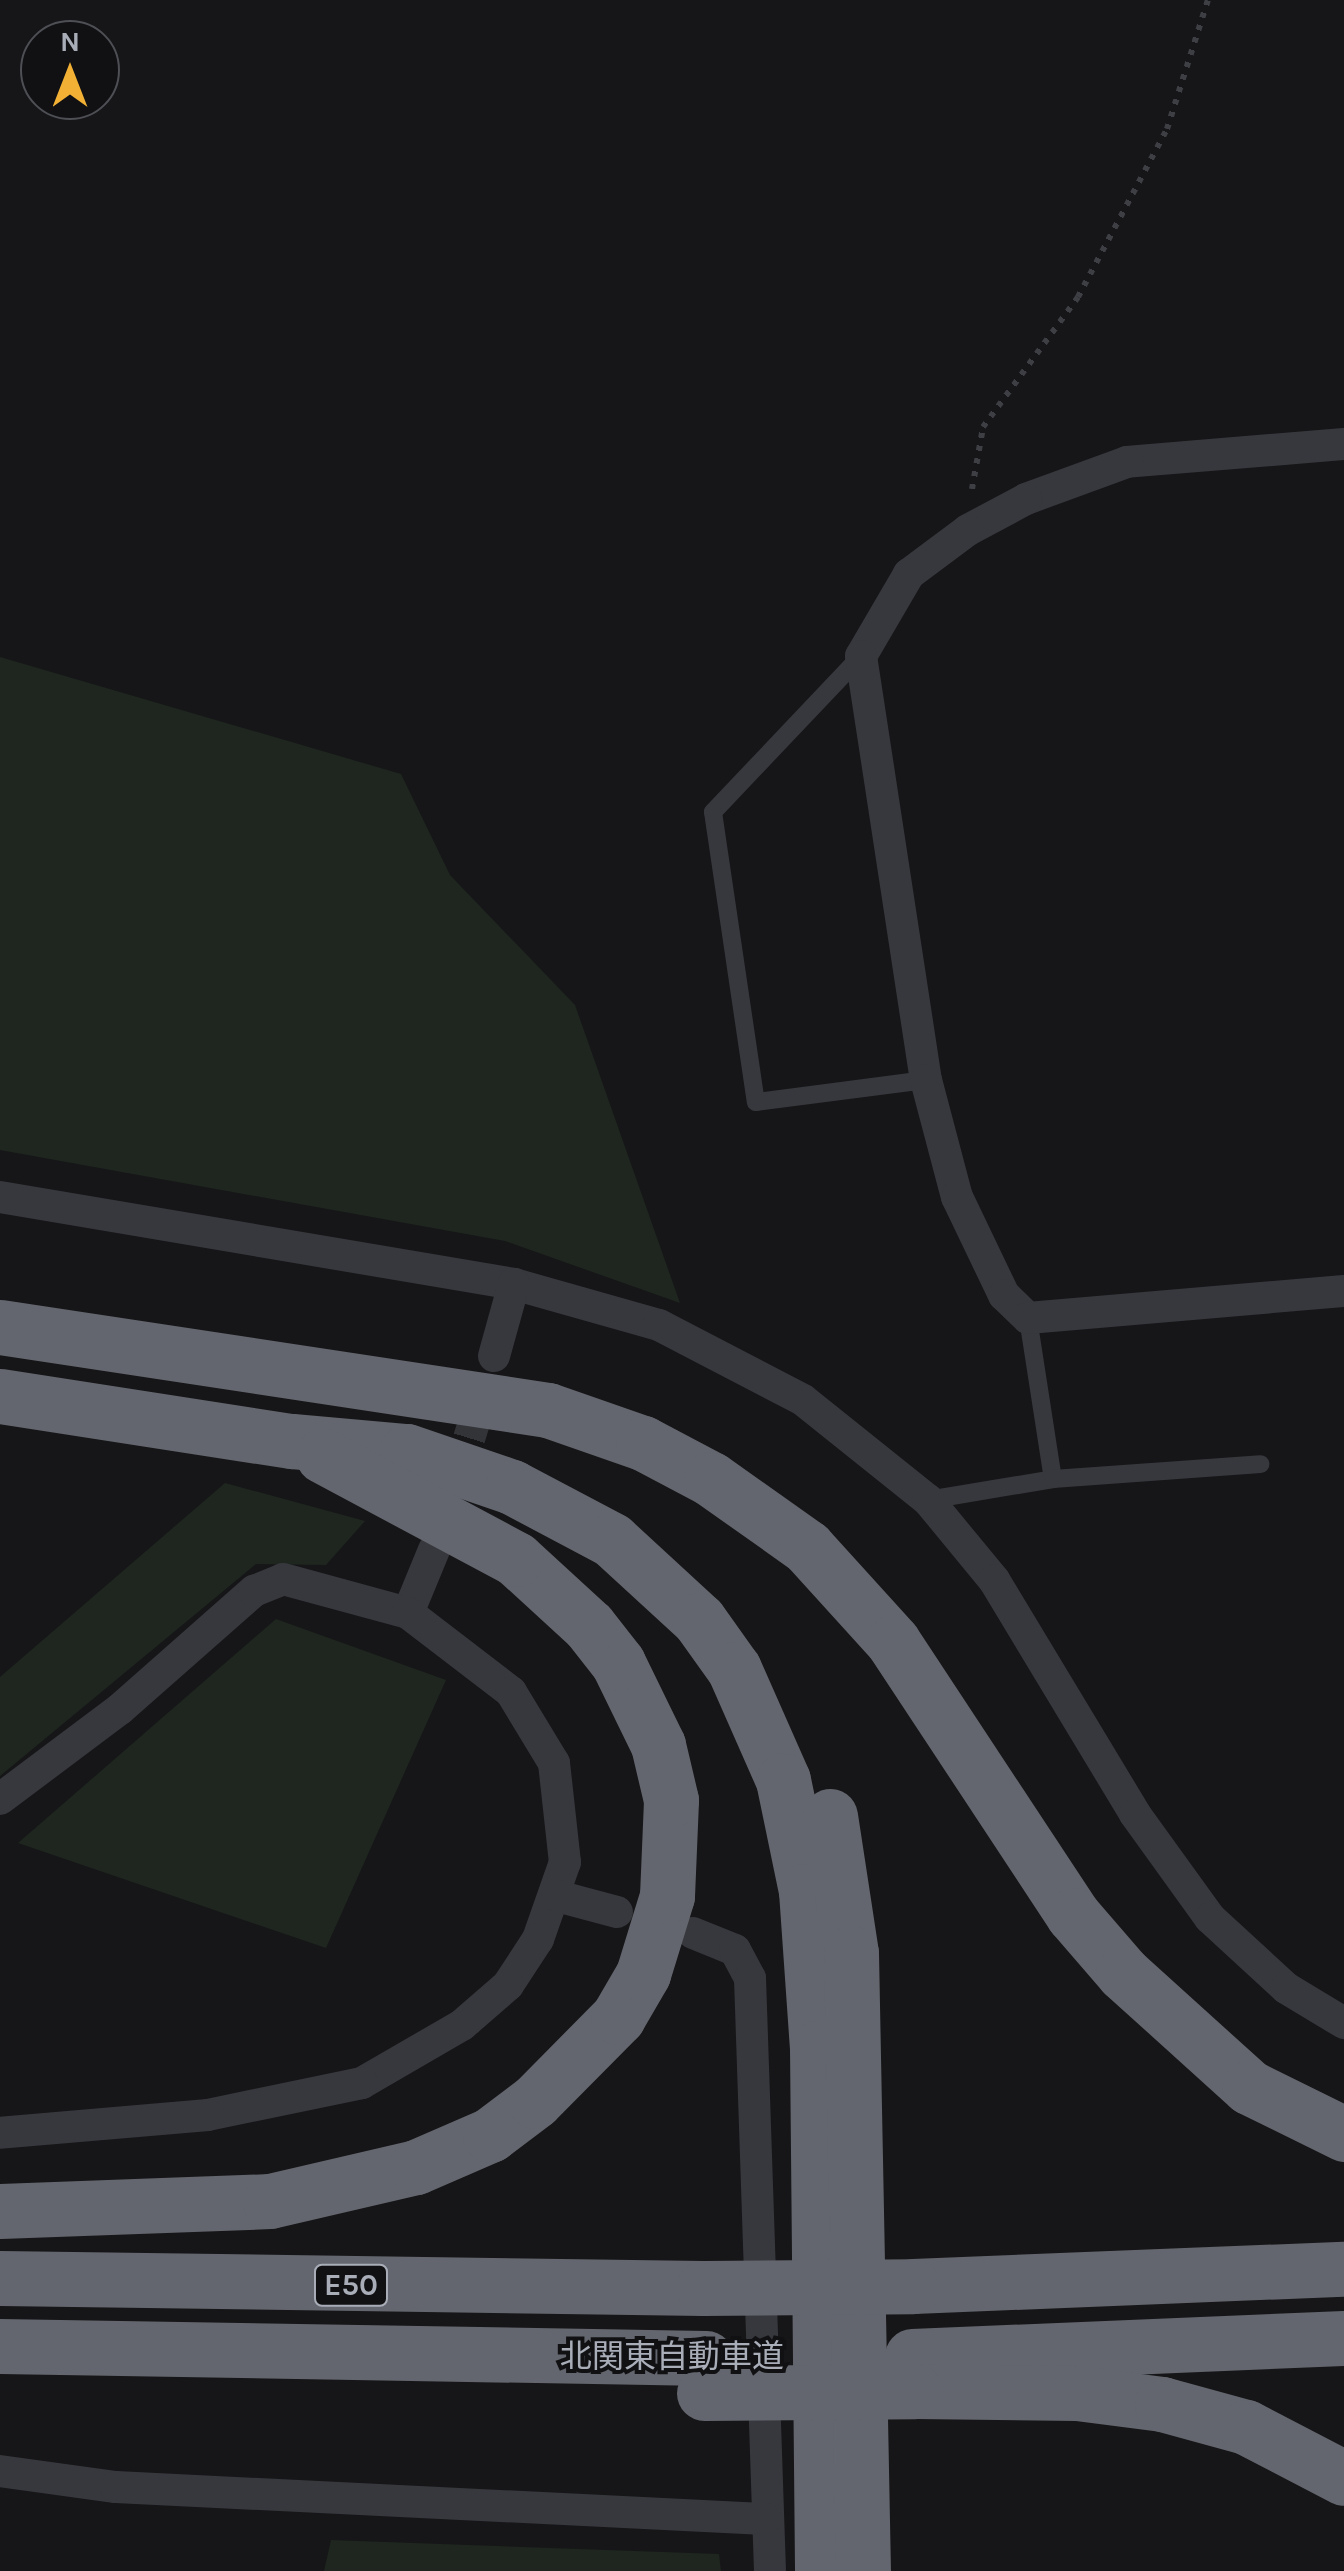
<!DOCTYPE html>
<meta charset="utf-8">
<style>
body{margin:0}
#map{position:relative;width:1344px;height:2571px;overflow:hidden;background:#161618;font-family:Karla,"Noto Sans JP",sans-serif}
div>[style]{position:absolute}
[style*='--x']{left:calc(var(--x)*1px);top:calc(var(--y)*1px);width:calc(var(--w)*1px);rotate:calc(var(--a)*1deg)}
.green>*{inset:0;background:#1e261f}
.street-tunnel>*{height:32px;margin-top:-16px;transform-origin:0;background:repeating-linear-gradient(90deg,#333438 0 32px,transparent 0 48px)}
.path>*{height:6px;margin-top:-3px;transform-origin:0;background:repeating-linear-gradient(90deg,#3d3f44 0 5px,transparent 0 13px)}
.lane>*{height:18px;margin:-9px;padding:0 9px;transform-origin:9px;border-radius:9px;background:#37383d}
.street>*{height:32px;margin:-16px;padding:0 16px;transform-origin:16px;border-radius:16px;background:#37383d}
.highway>*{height:55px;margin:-27.5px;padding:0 27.5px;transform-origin:27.5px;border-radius:27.5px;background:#63666e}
.highway-bridge>*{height:55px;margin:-27.5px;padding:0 27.5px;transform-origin:27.5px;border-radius:27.5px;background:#63666e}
span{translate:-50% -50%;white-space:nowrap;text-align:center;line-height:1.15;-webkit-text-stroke:8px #111113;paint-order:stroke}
.shield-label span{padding:2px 8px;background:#111113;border:2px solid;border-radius:8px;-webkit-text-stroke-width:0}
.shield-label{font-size:30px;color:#a8adb8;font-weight:700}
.street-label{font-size:32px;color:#a8adb8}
.north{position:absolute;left:20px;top:20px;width:100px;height:100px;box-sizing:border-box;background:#111113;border:2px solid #4d4f55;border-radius:50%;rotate:0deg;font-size:28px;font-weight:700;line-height:40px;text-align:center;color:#a8adb8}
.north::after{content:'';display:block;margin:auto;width:35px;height:45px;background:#f2b134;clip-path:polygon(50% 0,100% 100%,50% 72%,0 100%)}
</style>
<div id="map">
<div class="green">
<i style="clip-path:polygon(0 657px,401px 774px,450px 875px,575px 1005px,680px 1303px,505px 1241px,0 1150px)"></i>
<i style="clip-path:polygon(225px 1483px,365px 1521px,326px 1565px,256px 1564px,0 1776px,0 1677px)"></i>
<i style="clip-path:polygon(276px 1619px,446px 1680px,326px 1948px,18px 1843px)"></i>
<i style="clip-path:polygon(331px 2540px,719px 2554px,721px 2571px,324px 2571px)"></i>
</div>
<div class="street-tunnel">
<i style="--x:455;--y:1484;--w:102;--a:-72.8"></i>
</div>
<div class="path">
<i style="--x:972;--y:489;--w:63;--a:-79.9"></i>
<i style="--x:983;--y:427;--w:161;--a:-53.8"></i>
<i style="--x:1078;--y:297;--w:190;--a:-62.1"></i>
<i style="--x:1167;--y:129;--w:135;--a:-72.4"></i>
</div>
<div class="lane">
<i style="--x:861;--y:656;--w:215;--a:133.5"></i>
<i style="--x:713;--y:812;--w:293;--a:81.6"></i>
<i style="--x:756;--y:1102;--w:171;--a:-7.4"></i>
<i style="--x:1028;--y:1318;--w:163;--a:81.2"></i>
<i style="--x:928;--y:1500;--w:127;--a:-9.5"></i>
<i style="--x:1053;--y:1479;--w:208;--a:-4.1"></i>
</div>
<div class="street">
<i style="--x:1344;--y:444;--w:218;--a:175.3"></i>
<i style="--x:1127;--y:462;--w:108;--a:159.9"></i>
<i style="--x:1026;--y:499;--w:66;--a:151.9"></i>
<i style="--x:968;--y:530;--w:74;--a:143.3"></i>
<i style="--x:909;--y:574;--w:95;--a:120.3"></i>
<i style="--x:861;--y:656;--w:429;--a:81.3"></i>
<i style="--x:926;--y:1080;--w:121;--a:75.2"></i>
<i style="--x:957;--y:1197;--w:109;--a:64.4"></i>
<i style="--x:1004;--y:1295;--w:33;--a:44"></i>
<i style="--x:1028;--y:1318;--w:317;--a:-4.9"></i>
<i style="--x:0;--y:1197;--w:521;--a:9.61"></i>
<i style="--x:514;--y:1284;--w:151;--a:15.8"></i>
<i style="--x:659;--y:1325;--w:162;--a:27.5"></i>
<i style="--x:803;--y:1400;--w:160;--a:38.7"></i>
<i style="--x:928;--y:1500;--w:104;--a:50.5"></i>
<i style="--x:994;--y:1580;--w:273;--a:58.9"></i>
<i style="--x:1135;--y:1814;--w:128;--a:54.2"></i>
<i style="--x:1210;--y:1918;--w:103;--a:42.6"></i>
<i style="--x:1286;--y:1988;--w:68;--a:31.1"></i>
<i style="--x:494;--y:1356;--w:75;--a:-74.5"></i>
<i style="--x:408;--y:1613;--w:68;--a:-67.6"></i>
<i style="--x:0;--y:1799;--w:150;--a:-36.9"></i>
<i style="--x:120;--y:1709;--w:179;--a:-41.4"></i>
<i style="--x:254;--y:1591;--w:31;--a:-22"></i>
<i style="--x:283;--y:1579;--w:130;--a:15.2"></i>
<i style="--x:408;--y:1613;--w:130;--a:37.5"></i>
<i style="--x:511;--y:1692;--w:83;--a:58.8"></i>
<i style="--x:554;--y:1763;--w:100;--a:83.7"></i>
<i style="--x:565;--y:1862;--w:82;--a:109.3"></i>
<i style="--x:538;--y:1939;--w:55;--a:123.1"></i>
<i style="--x:508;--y:1985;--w:61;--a:139"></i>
<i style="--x:462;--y:2025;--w:116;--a:149.9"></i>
<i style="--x:362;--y:2083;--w:157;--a:168.3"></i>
<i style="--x:208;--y:2115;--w:209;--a:175.1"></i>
<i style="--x:557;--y:1896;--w:62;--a:14.9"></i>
<i style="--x:693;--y:1933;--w:45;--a:22"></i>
<i style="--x:735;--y:1950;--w:32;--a:62"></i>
<i style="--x:750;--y:1978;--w:593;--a:88.07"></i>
<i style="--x:0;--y:2471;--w:117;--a:7.9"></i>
<i style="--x:116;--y:2487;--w:650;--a:2.82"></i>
</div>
<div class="highway">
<i style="--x:0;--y:1327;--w:554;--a:8.61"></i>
<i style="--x:548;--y:1410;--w:101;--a:19.2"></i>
<i style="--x:643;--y:1443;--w:77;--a:27.9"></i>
<i style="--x:711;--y:1479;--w:118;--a:35.3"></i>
<i style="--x:807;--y:1547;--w:128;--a:47.8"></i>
<i style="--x:893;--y:1642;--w:327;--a:56.6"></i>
<i style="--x:1073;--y:1915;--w:77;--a:49.2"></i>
<i style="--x:1123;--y:1973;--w:170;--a:42.1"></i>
<i style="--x:1249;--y:2087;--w:106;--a:26.3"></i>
<i style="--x:0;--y:1396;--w:295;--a:8.8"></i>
<i style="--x:292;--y:1441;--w:115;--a:5"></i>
<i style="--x:407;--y:1451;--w:111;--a:18.9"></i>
<i style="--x:512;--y:1487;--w:113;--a:27.9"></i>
<i style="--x:612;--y:1540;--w:118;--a:42.6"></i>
<i style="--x:699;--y:1620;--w:60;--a:54.5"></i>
<i style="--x:734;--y:1669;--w:121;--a:66.2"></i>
<i style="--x:783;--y:1780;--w:113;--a:78.3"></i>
<i style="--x:806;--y:1891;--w:157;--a:86"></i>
<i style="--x:817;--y:2048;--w:523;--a:89.45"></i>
<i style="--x:830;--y:1816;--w:139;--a:81.3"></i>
<i style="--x:851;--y:1953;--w:618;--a:88.89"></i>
<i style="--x:0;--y:2211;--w:270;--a:-2.1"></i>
<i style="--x:270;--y:2201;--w:150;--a:-13.1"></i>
<i style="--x:416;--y:2167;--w:81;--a:-23.4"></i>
<i style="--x:490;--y:2135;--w:56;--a:-37.1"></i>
<i style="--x:535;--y:2101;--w:118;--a:-45.3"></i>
<i style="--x:618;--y:2017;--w:50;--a:-59.8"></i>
<i style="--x:643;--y:1974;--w:82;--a:-72.9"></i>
<i style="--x:667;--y:1896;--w:96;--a:-87.6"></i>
<i style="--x:671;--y:1800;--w:57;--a:-103.3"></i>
<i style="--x:658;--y:1745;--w:91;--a:-116"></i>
<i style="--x:618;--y:1663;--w:47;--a:-128.1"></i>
<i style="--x:589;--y:1626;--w:99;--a:-137.5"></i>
<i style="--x:516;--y:1559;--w:219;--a:-151.9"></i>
<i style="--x:0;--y:2278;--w:703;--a:0.81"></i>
<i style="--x:913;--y:2286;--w:431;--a:-2.3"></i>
<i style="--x:0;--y:2346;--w:706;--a:0.97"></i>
<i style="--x:912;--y:2356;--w:432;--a:-2.4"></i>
<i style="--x:915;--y:2391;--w:162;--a:0.7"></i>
<i style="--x:1077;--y:2393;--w:86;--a:7.4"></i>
<i style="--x:1162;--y:2404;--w:87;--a:15.3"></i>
<i style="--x:1246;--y:2427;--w:110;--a:27.5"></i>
</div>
<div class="highway-bridge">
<i style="--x:703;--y:2288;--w:210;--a:-0.5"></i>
<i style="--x:704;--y:2393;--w:211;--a:-0.5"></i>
</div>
<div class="shield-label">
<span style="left:351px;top:2285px">E50</span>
</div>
<div class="street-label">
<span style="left:672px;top:2357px">北関東自動車道</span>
</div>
<div class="north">N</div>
</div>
